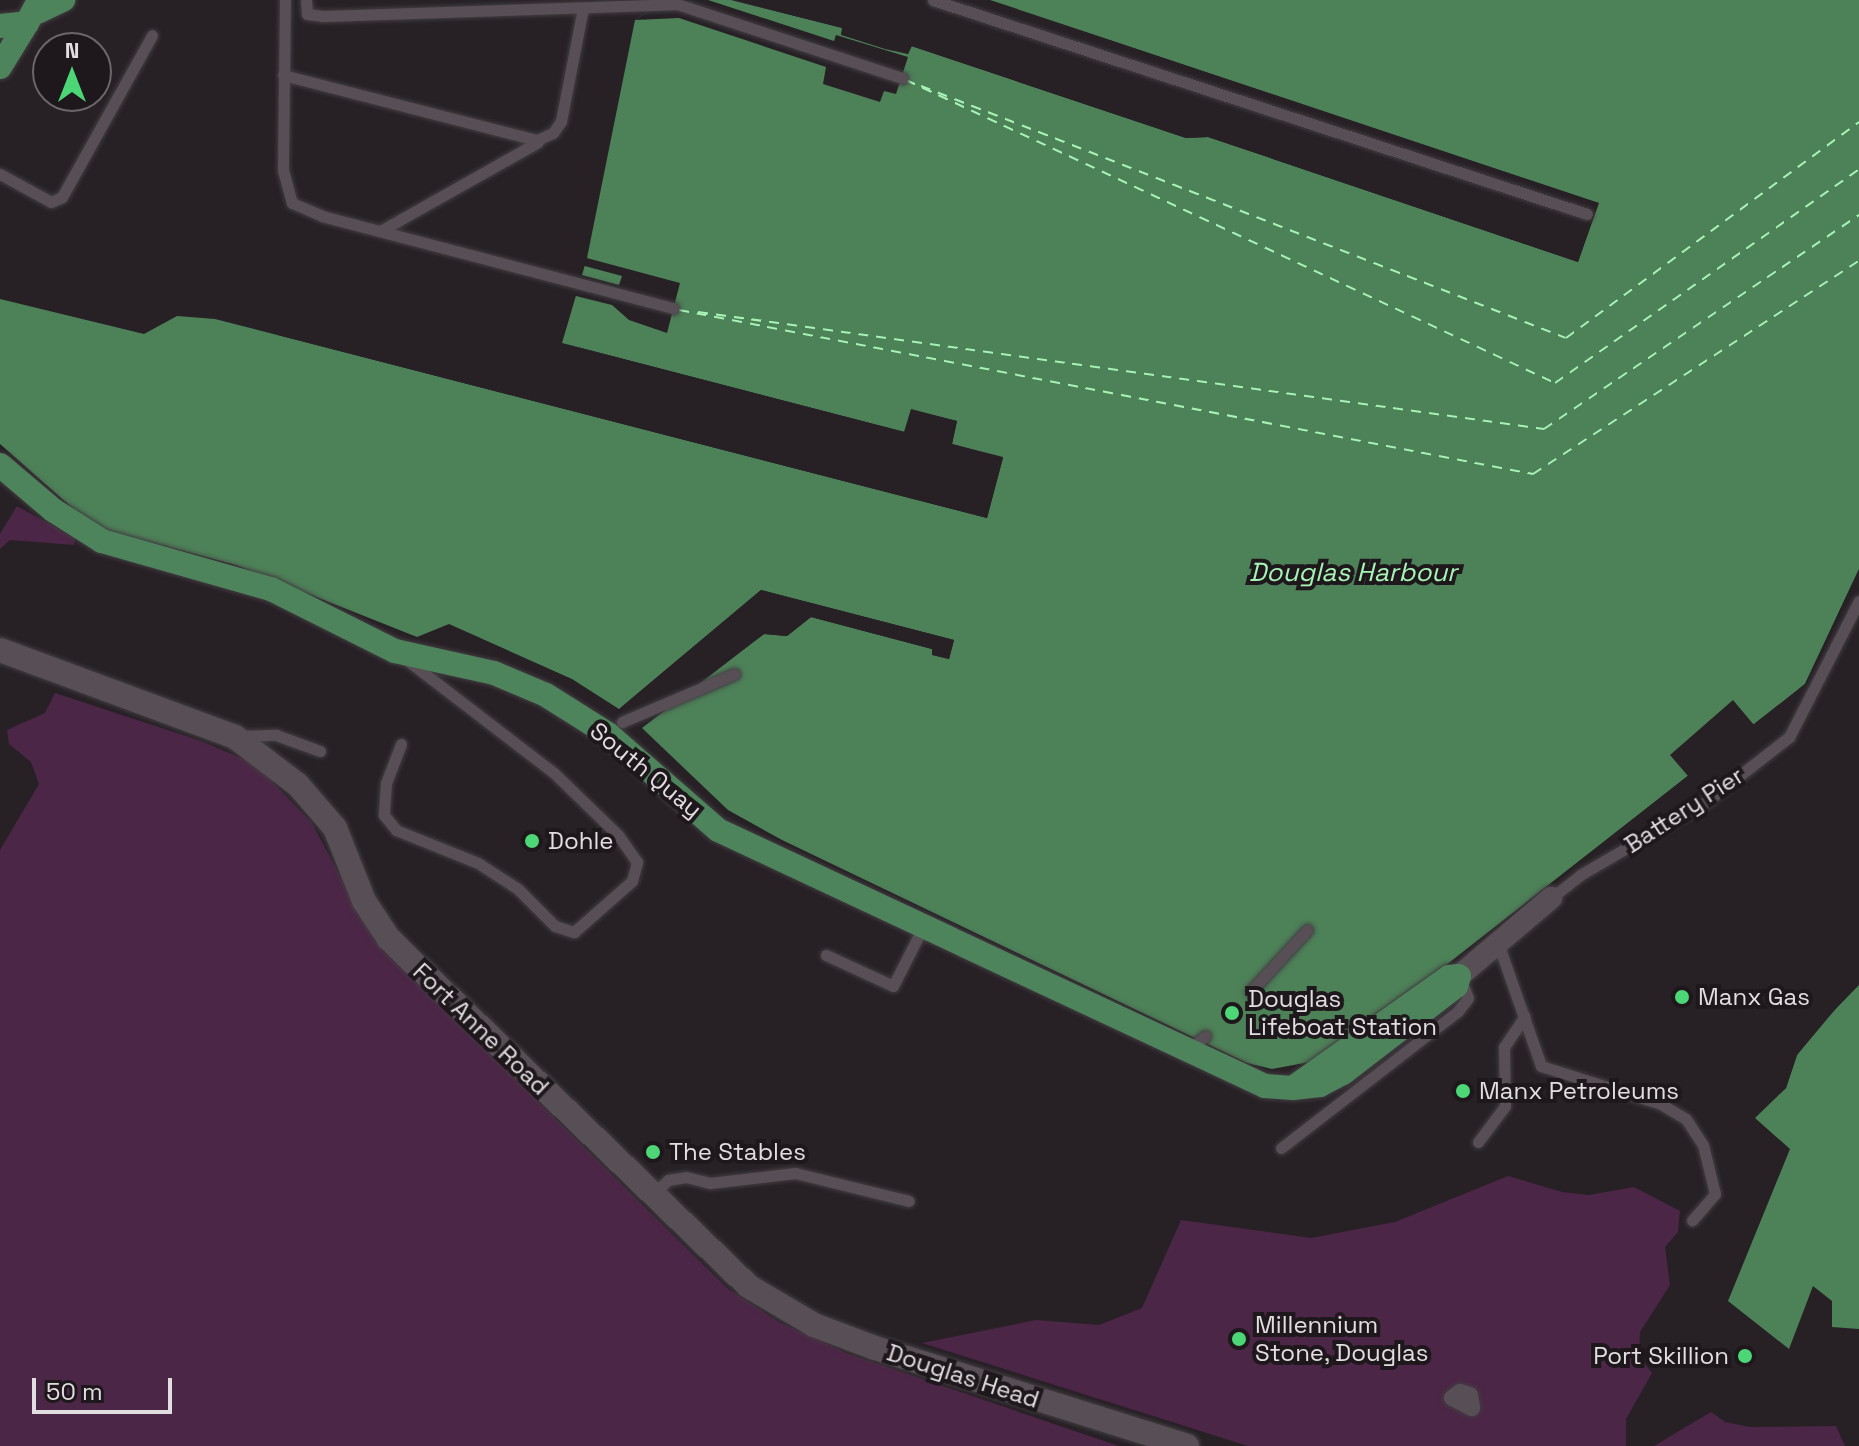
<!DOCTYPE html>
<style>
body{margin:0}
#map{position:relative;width:1859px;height:1446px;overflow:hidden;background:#272126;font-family:"Space Grotesk",sans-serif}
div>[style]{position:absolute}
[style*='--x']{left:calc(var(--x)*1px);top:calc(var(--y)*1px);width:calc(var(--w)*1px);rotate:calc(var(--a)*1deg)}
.green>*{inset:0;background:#4c2646}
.water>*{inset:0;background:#4d8158}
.pier>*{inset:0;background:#272126}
.ferry>*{height:2px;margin-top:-1px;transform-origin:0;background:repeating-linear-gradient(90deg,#a6f3b5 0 10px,transparent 0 18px)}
.roads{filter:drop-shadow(0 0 2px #423d41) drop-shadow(0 0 2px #423d41)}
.service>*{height:11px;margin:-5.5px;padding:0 5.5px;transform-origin:5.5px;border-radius:5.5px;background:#574f55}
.pedestrian>*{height:16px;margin:-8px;padding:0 8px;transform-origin:8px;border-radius:8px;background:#574f55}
.minor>*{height:22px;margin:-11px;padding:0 11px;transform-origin:11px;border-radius:11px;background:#574f55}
.secondary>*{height:24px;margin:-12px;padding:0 12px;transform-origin:12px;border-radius:12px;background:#574f55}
.primary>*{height:24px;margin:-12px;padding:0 12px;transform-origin:12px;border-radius:12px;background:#4d845c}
.dots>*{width:22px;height:22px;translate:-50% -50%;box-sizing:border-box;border:4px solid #1e171c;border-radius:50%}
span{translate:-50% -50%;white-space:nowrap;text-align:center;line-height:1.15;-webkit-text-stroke:8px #1e171c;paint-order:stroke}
.street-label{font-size:24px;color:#e2dde1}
.poi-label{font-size:24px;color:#e2dde1}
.left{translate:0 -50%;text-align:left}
.right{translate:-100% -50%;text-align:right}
.water-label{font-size:26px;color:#a6f3b5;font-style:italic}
.north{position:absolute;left:32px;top:32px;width:80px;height:80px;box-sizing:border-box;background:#1e171c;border:2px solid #6c666b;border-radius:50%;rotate:0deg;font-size:22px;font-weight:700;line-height:32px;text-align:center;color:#e2dde1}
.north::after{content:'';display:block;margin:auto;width:28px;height:36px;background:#4dd676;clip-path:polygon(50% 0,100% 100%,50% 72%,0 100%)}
.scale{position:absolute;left:32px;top:1378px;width:140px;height:36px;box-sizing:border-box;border:4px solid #e2dde1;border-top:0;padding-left:10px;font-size:24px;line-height:28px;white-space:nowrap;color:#e2dde1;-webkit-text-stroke:6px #1e171c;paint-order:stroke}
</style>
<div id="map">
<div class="green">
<i style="clip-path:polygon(17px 506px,75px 538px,74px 545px,10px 540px,0 549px,0 534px)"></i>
<i style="clip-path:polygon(55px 693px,201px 741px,255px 764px,312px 823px,374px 940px,727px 1288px,779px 1322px,846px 1353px,1119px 1446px,0 1446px,0 850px,39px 784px,31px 762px,9px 744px,7px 730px,45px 713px)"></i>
<i style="clip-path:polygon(1508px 1176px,1562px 1192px,1589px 1195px,1634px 1187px,1680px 1211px,1678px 1232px,1665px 1247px,1670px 1285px,1640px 1332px,1639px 1356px,1652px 1373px,1626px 1419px,1626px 1446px,1248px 1446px,922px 1343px,1036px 1320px,1099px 1325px,1142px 1308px,1181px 1220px,1311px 1238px,1395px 1222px)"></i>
<i style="clip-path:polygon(1711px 1412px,1725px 1422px,1750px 1427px,1836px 1426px,1845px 1446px,1654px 1446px)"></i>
</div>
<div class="water">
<i style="clip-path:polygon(665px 0,731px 0,843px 28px,841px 34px,908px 54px,911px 46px,1186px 138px,1208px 137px,1578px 262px,1598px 203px,990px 0,1859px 0,1859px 569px,1805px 684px,1326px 1059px,1272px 1069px,1247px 1063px,782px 840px,728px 810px,642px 728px,764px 634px,787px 636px,811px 617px,932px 649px,933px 655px,949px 659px,954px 640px,761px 590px,619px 709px,572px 679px,449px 624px,417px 637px,236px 565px,94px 527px,0 444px,0 299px,144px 334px,177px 316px,215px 319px,987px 518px,1003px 458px,952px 444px,957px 421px,911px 410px,905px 432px,562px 343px,587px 258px,635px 20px)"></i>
<i style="clip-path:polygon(1859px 985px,1859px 1329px,1832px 1327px,1832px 1301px,1813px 1286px,1789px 1349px,1728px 1301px,1790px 1149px,1755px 1118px,1786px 1088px,1797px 1055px,1821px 1024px)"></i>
</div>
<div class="pier">
<i style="clip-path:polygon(665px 0,708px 0,834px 41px,836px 35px,908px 57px,896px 94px,884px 91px,880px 102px,823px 84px,826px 67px,679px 18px,635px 20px)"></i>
<i style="clip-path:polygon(731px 0,785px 13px,793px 9px,905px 50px,912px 42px,1187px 134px,1209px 134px,1575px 257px,1594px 205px,990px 0,1599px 203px,1578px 262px,1208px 137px,1186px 138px,912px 46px,908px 54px,885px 49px,841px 35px,842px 28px)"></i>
<i style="clip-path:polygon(583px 257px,680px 283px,667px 333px,629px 320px,612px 305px,572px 295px,578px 274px,619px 285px,622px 276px,581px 265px)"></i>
<i style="clip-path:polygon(279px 331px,985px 513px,998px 460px,949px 447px,953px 424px,913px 414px,904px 436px,562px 343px,904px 432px,911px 409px,957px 421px,952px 444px,1003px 457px,987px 518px,278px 335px)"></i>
<i style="clip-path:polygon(1859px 569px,1808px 687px,1547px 893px,1544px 890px,1688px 776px,1670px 755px,1733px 700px,1754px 725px,1805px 684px)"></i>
<i style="clip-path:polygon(761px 590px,954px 640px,949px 659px,932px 655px,932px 649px,811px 617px,787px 636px,764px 634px,639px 725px,762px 631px,786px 632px,810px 613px,933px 645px,946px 654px,950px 643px,762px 594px,619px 709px)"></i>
<i style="clip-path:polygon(1859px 981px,1797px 1055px,1786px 1088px,1751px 1119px,1782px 1086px,1793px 1053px,1818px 1022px)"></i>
</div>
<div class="ferry">
<i style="--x:906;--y:80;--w:716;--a:25.03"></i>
<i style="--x:1555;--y:383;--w:372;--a:-35.1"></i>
<i style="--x:921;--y:86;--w:692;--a:21.34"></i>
<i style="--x:1566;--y:338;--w:364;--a:-36.4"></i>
<i style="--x:679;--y:310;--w:870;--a:10.87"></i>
<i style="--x:1533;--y:474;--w:389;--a:-33.2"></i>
<i style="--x:698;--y:312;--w:854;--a:7.87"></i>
<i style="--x:1544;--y:429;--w:381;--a:-34.2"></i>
</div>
<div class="roads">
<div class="service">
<i style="--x:285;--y:0;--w:170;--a:90.7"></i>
<i style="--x:283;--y:170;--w:34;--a:75"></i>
<i style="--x:292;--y:203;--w:33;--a:23"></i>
<i style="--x:322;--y:216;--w:363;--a:14.7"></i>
<i style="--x:306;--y:0;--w:14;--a:86"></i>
<i style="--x:307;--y:14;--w:16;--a:7"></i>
<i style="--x:323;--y:16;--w:354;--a:-1.9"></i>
<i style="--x:677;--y:4;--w:237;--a:18.2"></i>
<i style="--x:933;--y:0;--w:688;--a:18.12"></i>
<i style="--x:283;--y:75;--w:262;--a:14.4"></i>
<i style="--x:537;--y:140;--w:17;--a:-24"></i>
<i style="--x:553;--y:133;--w:14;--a:-56"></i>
<i style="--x:561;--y:121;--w:115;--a:-79"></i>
<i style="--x:0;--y:174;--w:58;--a:28.8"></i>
<i style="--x:51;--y:202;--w:12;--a:-24"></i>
<i style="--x:62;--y:197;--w:185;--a:-60.9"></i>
<i style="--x:382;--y:230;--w:179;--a:-29.4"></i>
<i style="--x:622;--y:722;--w:122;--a:-23.2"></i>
<i style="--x:239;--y:736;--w:37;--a:-2"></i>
<i style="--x:276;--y:735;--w:47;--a:20"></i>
<i style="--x:401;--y:744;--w:42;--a:111"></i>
<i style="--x:386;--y:783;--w:32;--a:94"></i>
<i style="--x:384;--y:815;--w:19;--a:51"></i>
<i style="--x:396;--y:830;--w:88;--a:21.9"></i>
<i style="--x:478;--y:863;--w:48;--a:33"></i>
<i style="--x:518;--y:889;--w:52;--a:45"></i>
<i style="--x:555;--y:926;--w:20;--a:18"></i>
<i style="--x:574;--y:932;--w:77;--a:-41.3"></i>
<i style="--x:632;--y:881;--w:20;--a:-75"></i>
<i style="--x:637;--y:862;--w:32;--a:-125"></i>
<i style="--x:619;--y:836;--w:91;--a:-135.9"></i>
<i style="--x:554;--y:773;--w:184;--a:-142.5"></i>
<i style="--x:1551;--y:898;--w:37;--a:-38"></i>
<i style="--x:1580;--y:875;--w:147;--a:-30.2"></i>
<i style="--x:1707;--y:801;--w:104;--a:-38"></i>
<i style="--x:1789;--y:737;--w:153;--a:-62.8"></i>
<i style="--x:1498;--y:943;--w:130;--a:70.7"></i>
<i style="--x:1541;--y:1066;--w:126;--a:17.6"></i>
<i style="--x:1661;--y:1104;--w:29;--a:31"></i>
<i style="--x:1686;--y:1119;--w:31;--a:57"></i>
<i style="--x:1703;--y:1145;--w:50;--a:76.2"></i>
<i style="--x:1715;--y:1194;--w:35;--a:131"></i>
<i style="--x:826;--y:955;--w:74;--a:24.8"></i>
<i style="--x:893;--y:986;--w:64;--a:-63"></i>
<i style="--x:1251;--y:991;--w:83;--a:-47.4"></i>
<i style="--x:1190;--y:1049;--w:20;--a:-41"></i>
<i style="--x:1478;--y:1142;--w:45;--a:-53.1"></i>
<i style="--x:1505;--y:1106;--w:59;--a:-91"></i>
<i style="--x:1504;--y:1047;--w:37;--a:-56"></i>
<i style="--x:1281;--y:1148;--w:224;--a:-37.7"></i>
<i style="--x:1458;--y:1011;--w:16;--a:-52"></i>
<i style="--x:1468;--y:998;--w:19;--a:-111"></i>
<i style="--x:652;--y:1195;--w:22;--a:-43"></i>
<i style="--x:668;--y:1180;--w:18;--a:-9"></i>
<i style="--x:686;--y:1177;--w:25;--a:14"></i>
<i style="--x:710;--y:1183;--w:86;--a:-6.7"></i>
<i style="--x:795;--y:1173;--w:117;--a:13.8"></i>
</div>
<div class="pedestrian">
<i style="--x:1460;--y:1392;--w:10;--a:17"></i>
<i style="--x:1470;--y:1395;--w:13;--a:81"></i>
<i style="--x:1472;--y:1408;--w:22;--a:-153"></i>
<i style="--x:1452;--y:1398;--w:10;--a:-37"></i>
</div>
<div class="minor">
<i style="--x:1459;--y:976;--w:121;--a:-40.3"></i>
</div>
<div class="secondary">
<i style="--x:0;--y:650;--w:251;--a:20.3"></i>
<i style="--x:235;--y:737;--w:79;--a:37.3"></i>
<i style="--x:298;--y:785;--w:57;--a:49.3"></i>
<i style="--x:335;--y:828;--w:79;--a:68.3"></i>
<i style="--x:364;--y:901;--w:45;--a:56.7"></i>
<i style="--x:389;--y:939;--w:499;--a:44"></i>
<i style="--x:748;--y:1286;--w:77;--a:30.6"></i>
<i style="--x:814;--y:1325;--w:65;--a:20.7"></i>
<i style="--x:875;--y:1348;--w:327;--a:17.4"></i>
</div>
<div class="primary">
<i style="--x:37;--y:12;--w:29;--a:-25"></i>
<i style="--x:0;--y:26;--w:27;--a:-6"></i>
<i style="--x:27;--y:23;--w:26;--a:-62"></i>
<i style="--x:0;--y:67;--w:52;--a:-58.5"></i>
<i style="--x:0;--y:465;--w:70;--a:40.3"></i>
<i style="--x:53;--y:510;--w:58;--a:32.3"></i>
<i style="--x:102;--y:541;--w:176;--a:15.9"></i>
<i style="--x:271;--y:589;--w:139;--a:26.6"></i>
<i style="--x:395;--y:651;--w:101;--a:12.5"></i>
<i style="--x:494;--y:673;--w:56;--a:22.9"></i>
<i style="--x:546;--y:695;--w:73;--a:32.2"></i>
<i style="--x:608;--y:734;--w:146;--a:41.1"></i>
<i style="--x:718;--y:830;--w:604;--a:25.08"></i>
<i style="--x:1265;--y:1086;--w:28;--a:4"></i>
<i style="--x:1293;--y:1088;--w:27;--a:-6"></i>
<i style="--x:1320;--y:1085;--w:26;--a:-28"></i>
<i style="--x:1343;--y:1073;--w:143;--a:-37.6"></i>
<i style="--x:1456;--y:986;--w:10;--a:-73"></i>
<i style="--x:1459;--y:976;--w:10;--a:174"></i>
<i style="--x:1449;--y:977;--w:191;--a:144.6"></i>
</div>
</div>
<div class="dots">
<i style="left:532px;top:841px;background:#4dd676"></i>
<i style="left:1682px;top:997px;background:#4dd676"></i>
<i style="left:1232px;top:1013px;background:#4dd676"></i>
<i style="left:1463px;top:1091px;background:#4dd676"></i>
<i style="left:653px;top:1152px;background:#4dd676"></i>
<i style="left:1239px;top:1339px;background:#4dd676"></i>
<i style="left:1745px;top:1356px;background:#4dd676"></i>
</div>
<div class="street-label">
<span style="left:646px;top:770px;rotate:39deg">South Quay</span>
<span style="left:1684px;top:810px;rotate:-33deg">Battery Pier</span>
<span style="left:481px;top:1029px;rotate:44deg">Fort Anne Road</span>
<span style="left:963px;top:1376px;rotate:18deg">Douglas Head</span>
</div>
<div class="poi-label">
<span class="left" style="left:548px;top:841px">Dohle</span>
<span class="left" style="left:1698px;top:997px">Manx Gas</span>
<span class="left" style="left:1248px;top:1013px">Douglas<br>Lifeboat Station</span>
<span class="left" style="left:1479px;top:1091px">Manx Petroleums</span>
<span class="left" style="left:669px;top:1152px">The Stables</span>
<span class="left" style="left:1255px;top:1339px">Millennium<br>Stone, Douglas</span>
<span class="right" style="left:1729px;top:1356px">Port Skillion</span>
</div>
<div class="water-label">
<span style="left:1353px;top:573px">Douglas Harbour</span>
</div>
<div class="north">N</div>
<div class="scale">50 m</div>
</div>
